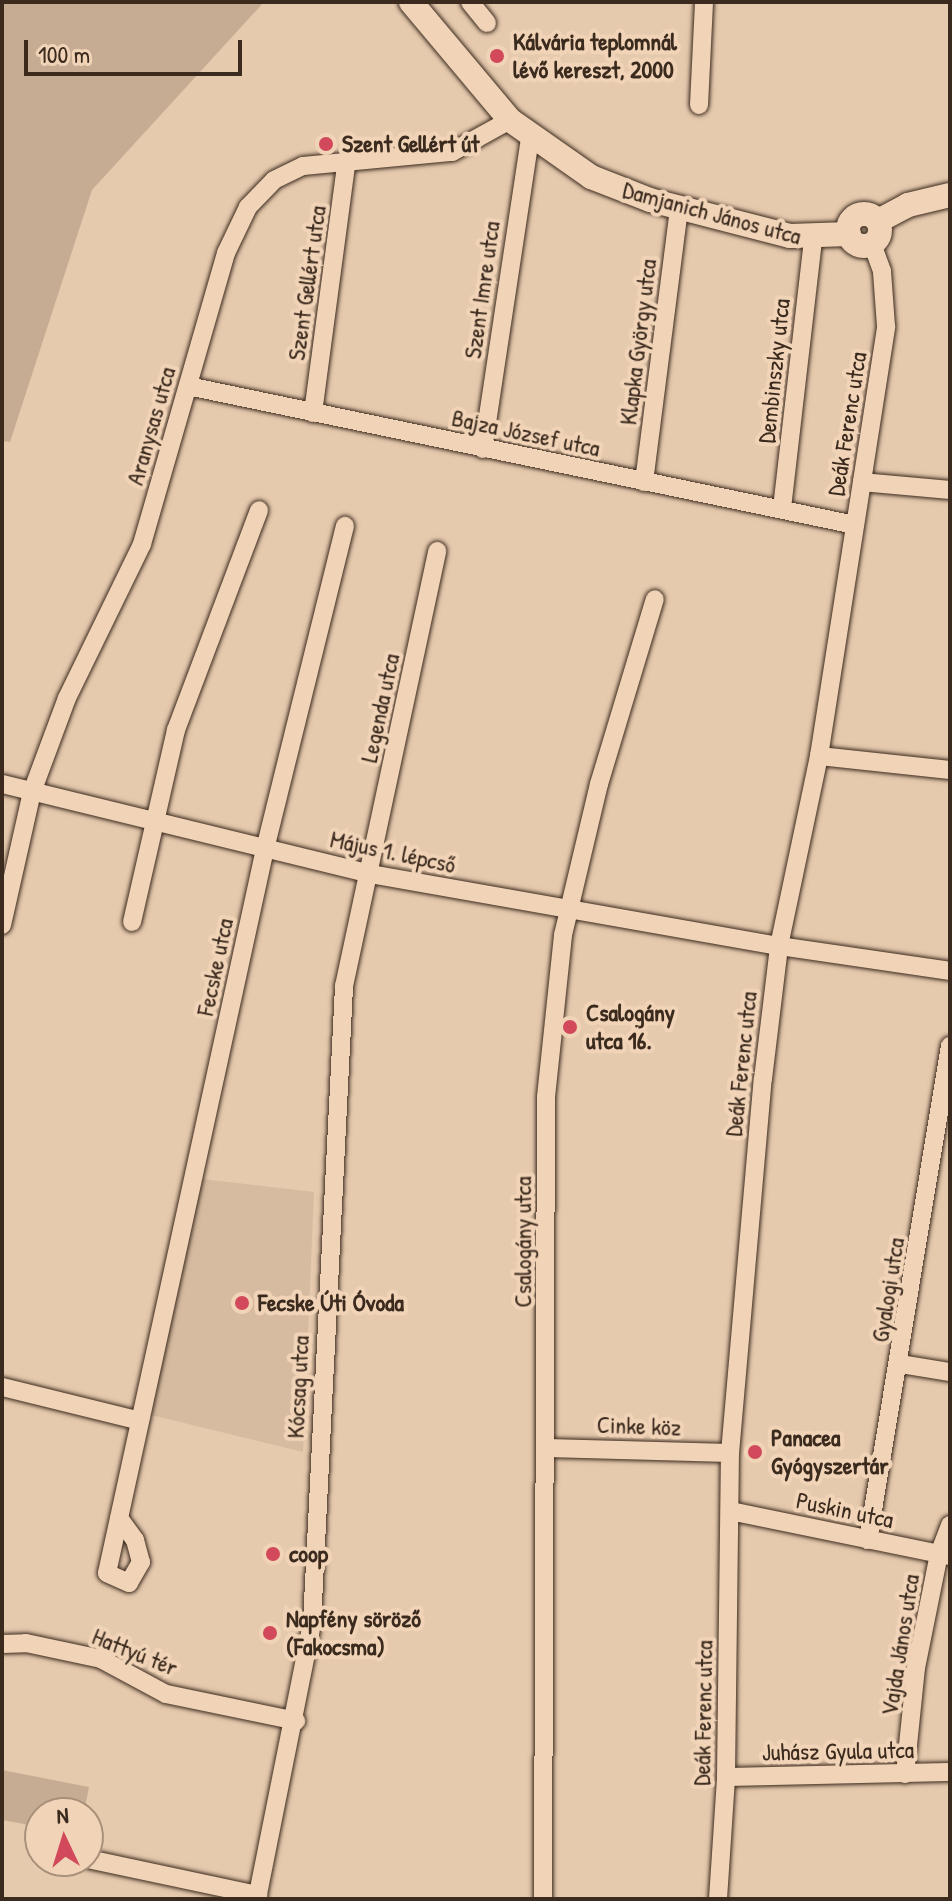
<!DOCTYPE html>
<meta charset="utf-8">
<style>
body{margin:0}
#map{position:relative;width:952px;height:1901px;overflow:hidden;background:#e6caae;font-family:"Patrick Hand",sans-serif}
div>[style]{position:absolute}
[style*='--x']{left:calc(var(--x)*1px);top:calc(var(--y)*1px);width:calc(var(--w)*1px);rotate:calc(var(--a)*1deg)}
.built>*{inset:0;background:#d6bba0}
.green>*{inset:0;background:#c6ac93}
.roads{filter:drop-shadow(0 0 2px #3b2a1e) drop-shadow(0 0 2px #3b2a1e)}
.minor>*{height:18px;margin:-9px;padding:0 9px;transform-origin:9px;border-radius:9px;background:#f1d4b7}
.major>*{height:24px;margin:-12px;padding:0 12px;transform-origin:12px;border-radius:12px;background:#f1d4b7}
.major>.ring{margin:-12px;padding:0;box-sizing:content-box;background:none;border:24px solid #f1d4b7;border-radius:50%}
.dots>*{width:22px;height:22px;translate:-50% -50%;box-sizing:border-box;border:4px solid #f1d4b7;border-radius:50%}
span{translate:-50% -50%;white-space:nowrap;text-align:center;line-height:1.15;-webkit-text-stroke:8px #f1d4b7;paint-order:stroke}
.poi-label{font-size:24px;color:#3b2a1e;font-weight:700}
.left{translate:0 -50%;text-align:left}
.street-label{font-size:24px;color:#3b2a1e}
.frame{position:absolute;inset:0;border:4px solid #3b2a1e;pointer-events:none}
.north{position:absolute;left:24px;top:1797px;width:80px;height:80px;box-sizing:border-box;background:#f1d4b7;border:2px solid #a8907a;border-radius:50%;rotate:356deg;font-size:22px;font-weight:700;line-height:32px;text-align:center;color:#3b2a1e}
.north::after{content:'';display:block;margin:auto;width:28px;height:36px;background:#d1495b;clip-path:polygon(50% 0,100% 100%,50% 72%,0 100%)}
.scale{position:absolute;left:24px;top:40px;width:218px;height:36px;box-sizing:border-box;border:4px solid #3b2a1e;border-top:0;padding-left:10px;font-size:24px;line-height:28px;white-space:nowrap;color:#3b2a1e;-webkit-text-stroke:6px #f1d4b7;paint-order:stroke}
</style>
<div id="map">
<div class="built">
<i style="clip-path:polygon(202px 1179px,314px 1192px,303px 1452px,151px 1415px)"></i>
</div>
<div class="green">
<i style="clip-path:polygon(2px 2px,264px 2px,92px 190px,10px 442px,2px 441px)"></i>
<i style="clip-path:polygon(2px 1770px,89px 1787px,84px 1813px,40px 1813px,40px 1827px,2px 1820px)"></i>
</div>
<div class="roads">
<div class="minor">
<i style="--x:470;--y:2;--w:27;--a:51"></i>
<i style="--x:699;--y:105;--w:103;--a:-87.2"></i>
<i style="--x:188;--y:386;--w:681;--a:11.77"></i>
<i style="--x:313;--y:413;--w:256;--a:-82.4"></i>
<i style="--x:483;--y:449;--w:315;--a:-81.4"></i>
<i style="--x:644;--y:482;--w:277;--a:-82.7"></i>
<i style="--x:862;--y:482;--w:88;--a:5.2"></i>
<i style="--x:782;--y:508;--w:271;--a:-83.4"></i>
<i style="--x:819;--y:756;--w:132;--a:6.1"></i>
<i style="--x:2;--y:784;--w:379;--a:13.7"></i>
<i style="--x:370;--y:874;--w:415;--a:10"></i>
<i style="--x:779;--y:946;--w:173;--a:8.3"></i>
<i style="--x:132;--y:922;--w:197;--a:-77.1"></i>
<i style="--x:176;--y:730;--w:235;--a:-69.3"></i>
<i style="--x:2;--y:925;--w:136;--a:-77.3"></i>
<i style="--x:32;--y:792;--w:100;--a:-69.6"></i>
<i style="--x:67;--y:698;--w:171;--a:-64"></i>
<i style="--x:142;--y:544;--w:303;--a:-73.9"></i>
<i style="--x:226;--y:253;--w:51;--a:-64.4"></i>
<i style="--x:248;--y:207;--w:37;--a:-46"></i>
<i style="--x:274;--y:180;--w:32;--a:-26"></i>
<i style="--x:303;--y:166;--w:150;--a:-5.4"></i>
<i style="--x:452;--y:152;--w:66;--a:-28.9"></i>
<i style="--x:901;--y:1364;--w:50;--a:9.3"></i>
<i style="--x:2;--y:1387;--w:142;--a:13.8"></i>
<i style="--x:547;--y:1448;--w:183;--a:1.6"></i>
<i style="--x:730;--y:1511;--w:225;--a:11.6"></i>
<i style="--x:119;--y:1518;--w:27;--a:54"></i>
<i style="--x:135;--y:1540;--w:23;--a:75"></i>
<i style="--x:141;--y:1562;--w:24;--a:120"></i>
<i style="--x:129;--y:1583;--w:24;--a:-156"></i>
<i style="--x:107;--y:1573;--w:741;--a:-77.69"></i>
<i style="--x:265;--y:849;--w:333;--a:-76.1"></i>
<i style="--x:868;--y:1540;--w:501;--a:-80.58"></i>
<i style="--x:2;--y:1644;--w:24;--a:-2"></i>
<i style="--x:26;--y:1643;--w:77;--a:12"></i>
<i style="--x:101;--y:1659;--w:74;--a:28.3"></i>
<i style="--x:166;--y:1694;--w:133;--a:11.7"></i>
<i style="--x:905;--y:1774;--w:107;--a:-84.1"></i>
<i style="--x:916;--y:1668;--w:116;--a:-78.6"></i>
<i style="--x:939;--y:1554;--w:31;--a:-69"></i>
<i style="--x:726;--y:1777;--w:224;--a:-1.3"></i>
<i style="--x:88;--y:1859;--w:174;--a:12"></i>
<i style="--x:257;--y:1899;--w:281;--a:-78.7"></i>
<i style="--x:312;--y:1623;--w:638;--a:-87.12"></i>
<i style="--x:344;--y:986;--w:445;--a:-77.9"></i>
<i style="--x:543;--y:1899;--w:802;--a:-89.79"></i>
<i style="--x:546;--y:1097;--w:163;--a:-84"></i>
<i style="--x:563;--y:935;--w:155;--a:-76.6"></i>
<i style="--x:599;--y:784;--w:193;--a:-73.2"></i>
<i style="--x:718;--y:1899;--w:122;--a:-86.2"></i>
<i style="--x:726;--y:1777;--w:324;--a:-89.3"></i>
<i style="--x:730;--y:1453;--w:375;--a:-85"></i>
<i style="--x:763;--y:1079;--w:134;--a:-83.1"></i>
<i style="--x:779;--y:946;--w:194;--a:-78.1"></i>
<i style="--x:819;--y:756;--w:435;--a:-81.1"></i>
<i style="--x:886;--y:326;--w:55;--a:-94.2"></i>
<i style="--x:882;--y:271;--w:29;--a:-110"></i>
</div>
<div class="major">
<i style="--x:411;--y:2;--w:154;--a:50"></i>
<i style="--x:510;--y:120;--w:99;--a:35.1"></i>
<i style="--x:591;--y:177;--w:63;--a:21.3"></i>
<i style="--x:650;--y:200;--w:145;--a:14.4"></i>
<i style="--x:790;--y:236;--w:59;--a:-1.9"></i>
<i class="ring" style="left:848px;top:214px;width:8px;height:8px"></i>
<i style="--x:878;--y:221;--w:34;--a:-28"></i>
<i style="--x:908;--y:205;--w:43;--a:-13.4"></i>
</div>
</div>
<div class="dots">
<i style="left:497px;top:56px;background:#d1495b"></i>
<i style="left:326px;top:144px;background:#d1495b"></i>
<i style="left:570px;top:1027px;background:#d1495b"></i>
<i style="left:242px;top:1303px;background:#d1495b"></i>
<i style="left:755px;top:1452px;background:#d1495b"></i>
<i style="left:273px;top:1554px;background:#d1495b"></i>
<i style="left:270px;top:1633px;background:#d1495b"></i>
</div>
<div class="poi-label">
<span class="left" style="left:513px;top:56px">Kálvária teplomnál<br>lévő kereszt, 2000</span>
<span class="left" style="left:342px;top:144px">Szent Gellért út</span>
<span class="left" style="left:586px;top:1027px">Csalogány<br>utca 16.</span>
<span class="left" style="left:258px;top:1303px">Fecske Úti Óvoda</span>
<span class="left" style="left:771px;top:1452px">Panacea<br>Gyógyszertár</span>
<span class="left" style="left:289px;top:1554px">coop</span>
<span class="left" style="left:286px;top:1633px">Napfény söröző<br>(Fakocsma)</span>
</div>
<div class="street-label">
<span style="left:712px;top:213px;rotate:15deg">Damjanich János utca</span>
<span style="left:307px;top:283px;rotate:-82deg">Szent Gellért utca</span>
<span style="left:482px;top:290px;rotate:-82deg">Szent Imre utca</span>
<span style="left:638px;top:342px;rotate:-83deg">Klapka György utca</span>
<span style="left:774px;top:371px;rotate:-84deg">Dembinszky utca</span>
<span style="left:847px;top:424px;rotate:-81deg">Deák Ferenc utca</span>
<span style="left:151px;top:426px;rotate:-74deg">Aranysas utca</span>
<span style="left:526px;top:433px;rotate:12deg">Bajza József utca</span>
<span style="left:380px;top:708px;rotate:-78deg">Legenda utca</span>
<span style="left:393px;top:852px;rotate:12deg">Május 1. lépcső</span>
<span style="left:215px;top:967px;rotate:-78deg">Fecske utca</span>
<span style="left:741px;top:1064px;rotate:-84deg">Deák Ferenc utca</span>
<span style="left:523px;top:1242px;rotate:-90deg">Csalogány utca</span>
<span style="left:888px;top:1290px;rotate:-81deg">Gyalogi utca</span>
<span style="left:298px;top:1387px;rotate:-87deg">Kócsag utca</span>
<span style="left:639px;top:1426px;rotate:2deg">Cinke köz</span>
<span style="left:845px;top:1510px;rotate:12deg">Puskin utca</span>
<span style="left:900px;top:1645px;rotate:-81deg">Vajda János utca</span>
<span style="left:135px;top:1652px;rotate:22deg">Hattyú tér</span>
<span style="left:703px;top:1713px;rotate:-89deg">Deák Ferenc utca</span>
<span style="left:838px;top:1751px;rotate:-1deg">Juhász Gyula utca</span>
</div>
<div class="frame"></div>
<div class="north">N</div>
<div class="scale">100 m</div>
</div>
